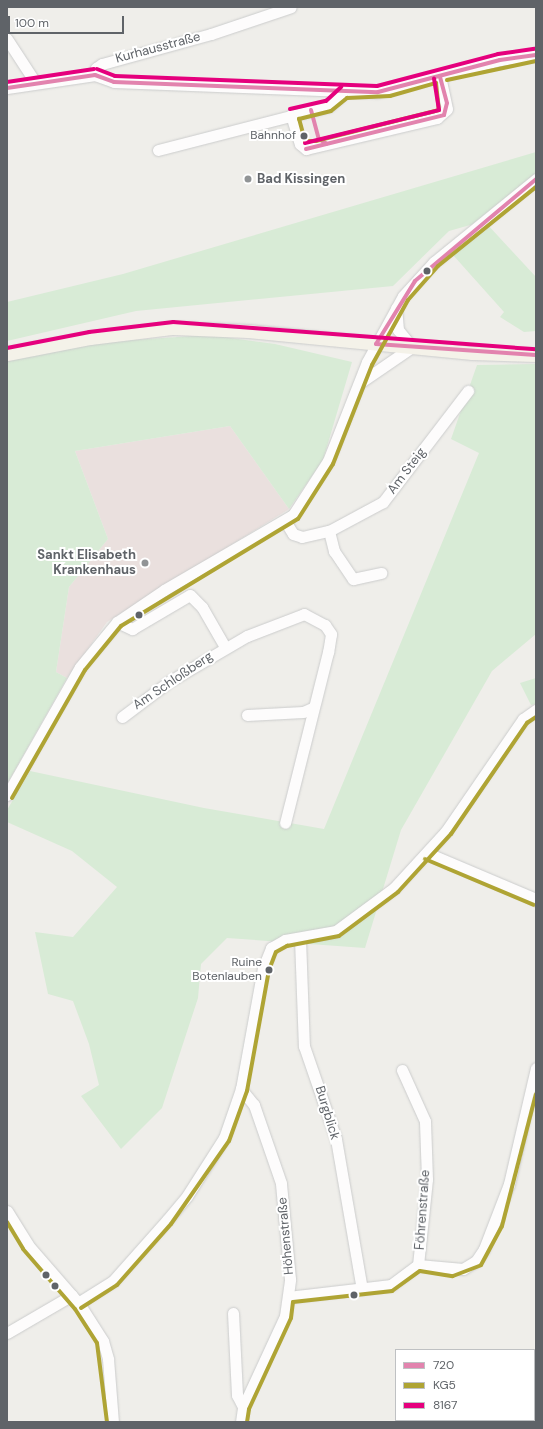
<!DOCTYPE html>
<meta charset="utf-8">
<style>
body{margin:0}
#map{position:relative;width:543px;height:1429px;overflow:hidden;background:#efeeea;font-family:"DM Sans",sans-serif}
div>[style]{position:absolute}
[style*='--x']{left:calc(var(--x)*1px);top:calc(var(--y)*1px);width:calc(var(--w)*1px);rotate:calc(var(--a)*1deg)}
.medical>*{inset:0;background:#eae0de}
.green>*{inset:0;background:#d8ebd6}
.roads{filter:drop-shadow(0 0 1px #cbcccc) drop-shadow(0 0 1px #cbcccc)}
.minor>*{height:11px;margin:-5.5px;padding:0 5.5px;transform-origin:5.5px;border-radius:5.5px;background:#fdfcfc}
.major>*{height:13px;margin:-6.5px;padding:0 6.5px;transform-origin:6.5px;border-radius:6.5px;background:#f4f2e9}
.bus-1>*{height:4px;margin:-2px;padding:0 2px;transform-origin:2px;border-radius:2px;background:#e283ae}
.bus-2>*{height:4px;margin:-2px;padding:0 2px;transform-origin:2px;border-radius:2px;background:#afa434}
.bus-3>*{height:4px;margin:-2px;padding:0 2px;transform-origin:2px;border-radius:2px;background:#e5007d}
.dots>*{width:11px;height:11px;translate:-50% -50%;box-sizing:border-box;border:2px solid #fff;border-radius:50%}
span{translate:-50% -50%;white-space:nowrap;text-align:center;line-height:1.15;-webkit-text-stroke:4px #fff;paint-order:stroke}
.bus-label{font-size:12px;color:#5f6368}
.right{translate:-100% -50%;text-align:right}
.street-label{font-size:13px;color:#5f6368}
.poi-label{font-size:13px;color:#5f6368;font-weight:700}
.left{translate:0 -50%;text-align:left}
.frame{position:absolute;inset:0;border:8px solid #5f6368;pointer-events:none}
.legend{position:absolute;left:395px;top:1349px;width:140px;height:72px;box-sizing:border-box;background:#fff;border:1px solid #bfc1c3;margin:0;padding:5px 7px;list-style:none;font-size:12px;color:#5f6368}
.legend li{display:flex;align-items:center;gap:8px;height:20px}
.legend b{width:20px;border:1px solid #bfc1c3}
.scale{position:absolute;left:8px;top:16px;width:116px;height:18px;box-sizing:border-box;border:2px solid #5f6368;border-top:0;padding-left:5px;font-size:12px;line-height:14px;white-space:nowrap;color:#5f6368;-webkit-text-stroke:3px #fff;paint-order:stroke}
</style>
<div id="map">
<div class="medical">
<i style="clip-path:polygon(230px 426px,289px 509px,107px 622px,67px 678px,56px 672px,69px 587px,108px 539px,75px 451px)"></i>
</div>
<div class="green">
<i style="clip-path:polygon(536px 152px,536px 174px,477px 223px,449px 231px,393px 286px,136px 311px,7px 341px,7px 302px,123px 274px)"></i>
<i style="clip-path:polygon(487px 224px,536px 277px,536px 331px,524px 332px,500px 317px,504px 312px,453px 255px)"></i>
<i style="clip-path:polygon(209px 335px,275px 344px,352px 362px,323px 460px,289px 509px,230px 426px,75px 451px,108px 539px,69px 587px,56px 672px,67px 678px,7px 784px,7px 361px,100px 342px)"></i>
<i style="clip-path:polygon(536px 364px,536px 634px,492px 671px,401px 830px,365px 948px,227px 938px,201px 964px,198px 998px,162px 1108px,121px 1149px,81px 1096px,99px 1085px,89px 1044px,73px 1001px,48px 994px,35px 932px,73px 937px,117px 887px,72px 851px,7px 822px,7px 810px,30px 771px,204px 808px,324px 829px,479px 453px,451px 439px,477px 365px)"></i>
<i style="clip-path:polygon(536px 678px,536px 704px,531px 705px,520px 683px)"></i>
</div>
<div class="roads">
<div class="minor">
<i style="--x:7;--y:39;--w:51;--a:56.9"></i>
<i style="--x:95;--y:75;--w:20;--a:20"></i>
<i style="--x:114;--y:82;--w:264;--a:2.2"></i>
<i style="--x:378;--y:92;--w:126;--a:-14.7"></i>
<i style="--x:500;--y:60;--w:36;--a:-8"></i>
<i style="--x:95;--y:75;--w:7;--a:-82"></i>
<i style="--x:96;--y:68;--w:7;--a:-34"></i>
<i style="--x:102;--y:64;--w:113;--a:-15.4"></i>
<i style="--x:211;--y:34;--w:84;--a:-18.6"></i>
<i style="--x:7;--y:88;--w:89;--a:-8.4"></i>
<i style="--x:291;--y:115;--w:30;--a:73"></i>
<i style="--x:300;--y:144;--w:8;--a:40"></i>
<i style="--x:306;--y:149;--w:135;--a:-13.3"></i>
<i style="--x:437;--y:118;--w:13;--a:-42"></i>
<i style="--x:447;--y:109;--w:34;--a:-102"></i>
<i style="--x:158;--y:150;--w:177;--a:-14.4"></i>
<i style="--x:329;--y:106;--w:21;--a:-41"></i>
<i style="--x:361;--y:382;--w:62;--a:-34.5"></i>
<i style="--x:412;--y:347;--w:22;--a:-129"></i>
<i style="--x:398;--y:330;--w:22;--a:-95"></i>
<i style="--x:285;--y:521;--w:15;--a:58"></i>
<i style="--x:293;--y:534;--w:9;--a:18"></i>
<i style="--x:302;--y:537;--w:28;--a:-13"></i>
<i style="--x:329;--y:531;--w:61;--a:-28.2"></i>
<i style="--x:383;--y:502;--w:140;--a:-52.6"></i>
<i style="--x:329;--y:531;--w:21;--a:76"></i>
<i style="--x:334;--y:551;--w:34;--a:56"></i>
<i style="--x:353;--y:579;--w:29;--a:-12"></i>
<i style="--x:117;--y:622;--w:17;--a:25"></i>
<i style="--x:132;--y:629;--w:67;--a:-30.4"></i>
<i style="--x:190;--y:595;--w:17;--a:45"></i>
<i style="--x:202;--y:607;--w:46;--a:60.1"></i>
<i style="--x:247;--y:715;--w:56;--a:-3.1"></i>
<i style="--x:303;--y:712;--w:10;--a:-24"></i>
<i style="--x:122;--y:717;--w:60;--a:-36.9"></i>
<i style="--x:170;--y:681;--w:89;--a:-30.3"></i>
<i style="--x:247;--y:636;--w:61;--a:-21.1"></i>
<i style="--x:304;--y:614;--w:24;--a:28"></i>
<i style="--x:325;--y:625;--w:11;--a:56"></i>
<i style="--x:331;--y:634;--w:18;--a:99"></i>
<i style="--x:328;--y:652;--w:176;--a:104.1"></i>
<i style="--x:7;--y:795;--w:147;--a:-60.3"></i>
<i style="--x:80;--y:667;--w:58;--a:-50.6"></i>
<i style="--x:117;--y:622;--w:57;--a:-34.2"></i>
<i style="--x:164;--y:590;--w:149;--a:-30.2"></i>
<i style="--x:293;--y:515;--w:64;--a:-57.1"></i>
<i style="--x:328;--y:461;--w:106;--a:-68.5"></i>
<i style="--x:367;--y:362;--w:75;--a:-61.4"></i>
<i style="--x:403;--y:296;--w:46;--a:-47.6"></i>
<i style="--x:434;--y:262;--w:132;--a:-39.1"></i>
<i style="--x:427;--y:853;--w:118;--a:22.9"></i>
<i style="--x:300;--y:939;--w:107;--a:87.9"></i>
<i style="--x:304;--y:1046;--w:98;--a:71"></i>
<i style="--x:336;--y:1139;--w:152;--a:80.2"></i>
<i style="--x:7;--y:1211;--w:40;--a:58"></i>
<i style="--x:28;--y:1245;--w:79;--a:49.1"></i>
<i style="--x:80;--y:1305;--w:43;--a:57.4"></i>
<i style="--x:103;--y:1341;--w:19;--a:74"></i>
<i style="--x:108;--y:1359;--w:63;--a:85.5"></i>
<i style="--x:418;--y:1265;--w:45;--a:5.1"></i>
<i style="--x:463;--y:1269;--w:15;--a:-32"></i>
<i style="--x:476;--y:1261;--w:14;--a:-56"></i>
<i style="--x:484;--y:1249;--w:70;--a:-69"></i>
<i style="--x:509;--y:1184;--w:119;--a:-76.9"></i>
<i style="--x:288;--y:1297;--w:104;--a:-6.6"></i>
<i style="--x:391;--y:1285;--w:34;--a:-37"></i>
<i style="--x:418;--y:1265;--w:86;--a:-84"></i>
<i style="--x:427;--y:1179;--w:58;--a:-92"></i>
<i style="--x:425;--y:1121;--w:56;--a:-114.3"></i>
<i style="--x:78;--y:1303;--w:41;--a:-32.2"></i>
<i style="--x:113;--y:1281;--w:81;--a:-48.5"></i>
<i style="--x:167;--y:1220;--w:31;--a:-50"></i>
<i style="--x:187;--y:1196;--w:69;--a:-57.5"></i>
<i style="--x:224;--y:1138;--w:52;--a:-70.9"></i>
<i style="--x:241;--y:1089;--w:123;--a:-79.7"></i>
<i style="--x:263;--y:968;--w:22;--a:-68"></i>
<i style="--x:271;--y:948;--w:16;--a:-30"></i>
<i style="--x:285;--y:940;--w:52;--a:-10"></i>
<i style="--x:336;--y:931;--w:72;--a:-36.6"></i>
<i style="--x:394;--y:888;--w:77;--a:-47.6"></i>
<i style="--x:446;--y:831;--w:136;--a:-55.5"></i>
<i style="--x:523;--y:719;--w:16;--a:-35"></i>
<i style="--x:233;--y:1313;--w:82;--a:87.2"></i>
<i style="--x:237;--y:1395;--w:13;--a:63"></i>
<i style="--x:7;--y:1333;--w:75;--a:-30.3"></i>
<i style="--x:241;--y:1422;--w:15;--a:-82"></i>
<i style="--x:243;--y:1407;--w:100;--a:-65.2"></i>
<i style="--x:285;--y:1316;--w:37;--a:-82"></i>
<i style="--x:290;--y:1279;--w:96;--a:-95.4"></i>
<i style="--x:281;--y:1183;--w:83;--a:-109.1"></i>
<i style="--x:254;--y:1105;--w:21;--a:-129"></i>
</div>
<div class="major">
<i style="--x:7;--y:354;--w:85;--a:-10.9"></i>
<i style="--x:90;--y:338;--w:84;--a:-6.9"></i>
<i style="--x:173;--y:328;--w:75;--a:2.3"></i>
<i style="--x:248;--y:331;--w:225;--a:5.6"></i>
<i style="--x:472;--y:353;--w:64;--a:1.8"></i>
</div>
</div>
<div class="bus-1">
<i style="--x:95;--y:75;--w:20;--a:20"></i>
<i style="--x:114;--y:82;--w:264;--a:2.2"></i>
<i style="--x:378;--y:92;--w:126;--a:-14.7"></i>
<i style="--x:500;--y:60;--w:36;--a:-8"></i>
<i style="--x:7;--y:88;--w:89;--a:-8.4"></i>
<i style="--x:311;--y:110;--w:30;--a:75"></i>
<i style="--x:319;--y:139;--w:9;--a:32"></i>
<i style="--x:306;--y:149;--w:142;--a:-13.8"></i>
<i style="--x:444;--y:115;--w:12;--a:-76"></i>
<i style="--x:447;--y:103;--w:28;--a:-105"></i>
<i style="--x:376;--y:344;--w:74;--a:-58.2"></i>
<i style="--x:415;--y:281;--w:158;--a:-40.1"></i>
<i style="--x:376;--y:344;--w:160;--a:3.9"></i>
</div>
<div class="bus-2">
<i style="--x:447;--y:80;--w:91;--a:-12.1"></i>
<i style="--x:436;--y:83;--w:27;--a:84"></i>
<i style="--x:439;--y:110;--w:127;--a:165.9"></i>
<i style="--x:316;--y:141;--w:11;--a:180"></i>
<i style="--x:305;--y:141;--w:23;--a:-105"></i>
<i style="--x:299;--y:119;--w:33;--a:-14"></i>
<i style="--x:331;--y:111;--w:21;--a:-39"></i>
<i style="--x:347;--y:98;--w:43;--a:-2.7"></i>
<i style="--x:390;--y:96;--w:48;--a:-15.8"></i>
<i style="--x:12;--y:798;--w:147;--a:-60.3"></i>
<i style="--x:85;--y:670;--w:57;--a:-50.7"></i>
<i style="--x:121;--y:626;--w:207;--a:-31.2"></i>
<i style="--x:298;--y:519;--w:65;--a:-57.5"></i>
<i style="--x:333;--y:464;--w:106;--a:-68.5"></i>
<i style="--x:372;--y:365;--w:74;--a:-61"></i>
<i style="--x:408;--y:300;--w:45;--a:-48.6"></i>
<i style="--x:438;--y:266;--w:126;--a:-38.9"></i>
<i style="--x:425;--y:859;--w:118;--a:22.9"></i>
<i style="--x:7;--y:1222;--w:31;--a:59"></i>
<i style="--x:23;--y:1249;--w:79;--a:49.1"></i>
<i style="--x:75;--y:1309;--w:40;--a:57.1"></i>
<i style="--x:97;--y:1343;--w:80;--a:82.8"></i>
<i style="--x:81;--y:1308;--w:43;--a:-32.6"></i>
<i style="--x:117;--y:1285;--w:81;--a:-48.5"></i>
<i style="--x:171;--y:1224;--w:101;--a:-55.1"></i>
<i style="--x:229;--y:1141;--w:53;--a:-70.2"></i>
<i style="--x:247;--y:1091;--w:123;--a:-79.7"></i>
<i style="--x:269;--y:970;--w:19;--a:-69"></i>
<i style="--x:276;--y:952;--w:13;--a:-29"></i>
<i style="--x:287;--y:946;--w:53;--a:-10.9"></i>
<i style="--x:339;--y:936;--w:74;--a:-36.7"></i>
<i style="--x:398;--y:892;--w:79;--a:-47.6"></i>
<i style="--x:451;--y:834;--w:135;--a:-55.6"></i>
<i style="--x:527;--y:723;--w:11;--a:-34"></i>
<i style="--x:247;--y:1422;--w:13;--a:-81"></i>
<i style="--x:249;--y:1409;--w:100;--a:-65.2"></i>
<i style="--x:291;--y:1318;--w:16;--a:-83"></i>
<i style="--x:293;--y:1302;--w:100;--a:-6.3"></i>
<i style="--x:392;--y:1291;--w:34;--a:-36"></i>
<i style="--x:420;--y:1271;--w:33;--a:9"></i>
<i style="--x:453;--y:1276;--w:30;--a:-21"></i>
<i style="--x:481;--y:1265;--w:44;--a:-61.7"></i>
<i style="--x:502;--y:1226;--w:136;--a:-75.6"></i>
</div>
<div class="bus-3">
<i style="--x:97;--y:69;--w:19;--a:21"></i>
<i style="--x:115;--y:76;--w:262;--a:2.2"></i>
<i style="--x:377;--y:86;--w:125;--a:-14.8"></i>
<i style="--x:498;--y:54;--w:37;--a:-8"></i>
<i style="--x:7;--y:82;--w:88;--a:-8.5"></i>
<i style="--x:290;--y:109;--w:37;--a:-13"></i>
<i style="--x:326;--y:101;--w:21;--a:-43"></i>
<i style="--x:305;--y:143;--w:138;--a:-13.8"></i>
<i style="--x:439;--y:110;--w:32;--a:-99"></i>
<i style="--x:7;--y:348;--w:84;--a:-11"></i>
<i style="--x:89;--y:332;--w:85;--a:-6.8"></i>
<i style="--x:173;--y:322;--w:364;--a:4.3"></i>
</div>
<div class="dots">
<i style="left:304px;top:136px;background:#5f6368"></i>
<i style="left:248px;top:179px;background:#919496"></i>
<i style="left:427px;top:271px;background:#5f6368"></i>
<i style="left:145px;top:563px;background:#919496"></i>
<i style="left:139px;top:615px;background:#5f6368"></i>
<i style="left:269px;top:970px;background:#5f6368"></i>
<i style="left:46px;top:1275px;background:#5f6368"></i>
<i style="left:55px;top:1286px;background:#5f6368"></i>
<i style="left:354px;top:1295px;background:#5f6368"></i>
</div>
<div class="bus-label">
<span class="right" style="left:296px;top:136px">Bahnhof</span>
<span class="right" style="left:262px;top:970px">Ruine<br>Botenlauben</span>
</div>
<div class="street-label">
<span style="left:158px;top:48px;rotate:-15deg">Kurhausstraße</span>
<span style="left:407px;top:471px;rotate:-53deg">Am Steig</span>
<span style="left:173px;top:681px;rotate:-34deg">Am Schloßberg</span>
<span style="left:327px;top:1113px;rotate:73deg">Burgblick</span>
<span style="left:423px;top:1210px;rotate:-86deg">Föhrenstraße</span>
<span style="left:286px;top:1236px;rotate:-95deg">Höhenstraße</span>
</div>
<div class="poi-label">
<span class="left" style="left:257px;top:179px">Bad Kissingen</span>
<span class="right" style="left:136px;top:563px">Sankt Elisabeth<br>Krankenhaus</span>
</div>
<div class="frame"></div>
<ul class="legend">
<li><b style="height:5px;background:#e283ae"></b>720</li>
<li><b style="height:5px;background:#afa434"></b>KG5</li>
<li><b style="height:5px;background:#e5007d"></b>8167</li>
</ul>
<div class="scale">100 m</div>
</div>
